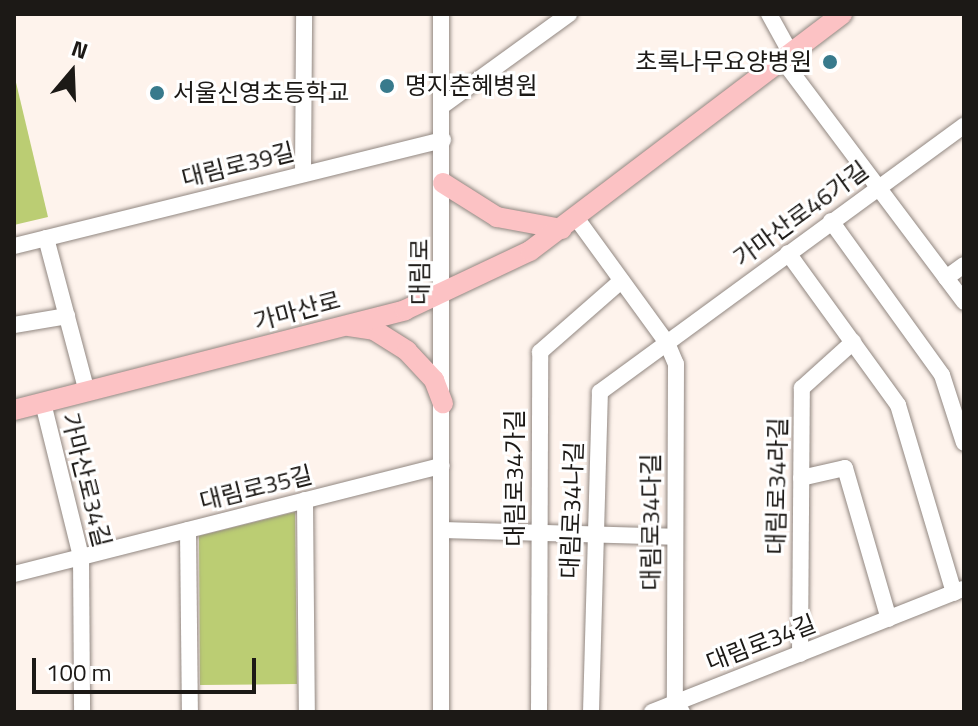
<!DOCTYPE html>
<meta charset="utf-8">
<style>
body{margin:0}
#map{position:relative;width:978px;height:726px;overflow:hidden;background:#fef3ec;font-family:"Titillium Web","Noto Sans KR",sans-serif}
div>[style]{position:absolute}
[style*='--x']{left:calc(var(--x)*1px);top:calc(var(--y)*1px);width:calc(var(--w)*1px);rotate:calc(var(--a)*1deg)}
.green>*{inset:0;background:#bbcd73}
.roads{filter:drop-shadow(0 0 2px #918781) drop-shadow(0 0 2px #918781)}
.minor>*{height:16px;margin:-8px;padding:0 8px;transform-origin:8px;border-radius:8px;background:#fff}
.major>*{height:20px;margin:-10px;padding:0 10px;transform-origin:10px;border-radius:10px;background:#fcc2c4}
.dots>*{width:22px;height:22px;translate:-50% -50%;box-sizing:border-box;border:4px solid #fff;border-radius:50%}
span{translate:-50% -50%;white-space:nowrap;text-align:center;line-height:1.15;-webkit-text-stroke:6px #fff;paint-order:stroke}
.poi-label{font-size:24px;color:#1c1916}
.right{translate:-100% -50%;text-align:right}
.left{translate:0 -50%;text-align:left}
.street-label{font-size:24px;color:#1c1916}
.frame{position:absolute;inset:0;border:16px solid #1c1916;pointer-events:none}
.north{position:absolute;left:32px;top:32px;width:80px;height:80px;-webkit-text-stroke:6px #fff;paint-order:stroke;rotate:19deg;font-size:22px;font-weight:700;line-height:32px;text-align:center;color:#1c1916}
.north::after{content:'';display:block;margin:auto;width:28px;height:36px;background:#1c1916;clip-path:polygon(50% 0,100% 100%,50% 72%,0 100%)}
.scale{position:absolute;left:32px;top:658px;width:224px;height:36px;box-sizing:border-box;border:4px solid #1c1916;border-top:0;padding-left:10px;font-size:24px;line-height:28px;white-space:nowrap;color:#1c1916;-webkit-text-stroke:6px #fff;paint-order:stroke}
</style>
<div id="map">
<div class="green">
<i style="clip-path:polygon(14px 74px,48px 217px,14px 225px)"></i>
<i style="clip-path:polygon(295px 512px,297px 684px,200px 685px,199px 536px)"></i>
</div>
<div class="roads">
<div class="minor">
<i style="--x:769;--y:14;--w:43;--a:61.1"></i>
<i style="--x:781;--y:58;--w:305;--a:53.1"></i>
<i style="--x:442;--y:106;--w:157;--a:-35.9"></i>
<i style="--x:303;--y:174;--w:160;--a:-89.6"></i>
<i style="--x:577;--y:219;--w:153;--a:54"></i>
<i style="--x:667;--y:343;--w:23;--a:67"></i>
<i style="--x:676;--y:364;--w:339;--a:90.2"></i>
<i style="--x:675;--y:703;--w:11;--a:52"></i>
<i style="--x:831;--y:221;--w:190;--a:54.2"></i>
<i style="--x:942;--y:375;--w:71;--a:72.1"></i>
<i style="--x:46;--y:238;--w:159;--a:75.1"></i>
<i style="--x:14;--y:246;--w:442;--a:-13.9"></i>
<i style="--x:788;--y:253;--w:188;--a:54.1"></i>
<i style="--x:898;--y:405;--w:196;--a:73.4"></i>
<i style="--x:946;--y:278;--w:22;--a:-36"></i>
<i style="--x:14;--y:325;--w:54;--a:-9.6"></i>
<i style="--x:43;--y:403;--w:159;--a:76.1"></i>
<i style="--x:81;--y:557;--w:155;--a:89.6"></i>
<i style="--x:801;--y:478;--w:45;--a:-12.8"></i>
<i style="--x:845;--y:468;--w:157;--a:73.8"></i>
<i style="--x:305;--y:500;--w:212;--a:89.5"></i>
<i style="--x:188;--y:530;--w:182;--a:89.4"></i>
<i style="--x:442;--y:530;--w:232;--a:1.7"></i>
<i style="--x:14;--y:574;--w:441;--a:-14.2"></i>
<i style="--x:800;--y:654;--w:266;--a:-89.6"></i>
<i style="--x:802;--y:388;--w:69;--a:-42"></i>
<i style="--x:441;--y:712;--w:698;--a:-90"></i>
<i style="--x:539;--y:712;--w:360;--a:-89.8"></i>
<i style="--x:540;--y:352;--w:108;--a:-41.2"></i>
<i style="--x:591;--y:712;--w:320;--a:-88.4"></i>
<i style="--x:600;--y:392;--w:451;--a:-36.2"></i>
<i style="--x:652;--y:712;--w:334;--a:-21.6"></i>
</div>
<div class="major">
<i style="--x:443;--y:183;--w:64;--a:32.2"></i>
<i style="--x:497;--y:217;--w:66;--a:10.5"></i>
<i style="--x:349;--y:326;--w:25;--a:9"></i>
<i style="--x:374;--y:330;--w:39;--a:32"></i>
<i style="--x:407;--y:351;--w:40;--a:47"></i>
<i style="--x:434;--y:380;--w:25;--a:69"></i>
<i style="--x:14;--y:410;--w:404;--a:-14.3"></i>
<i style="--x:405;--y:310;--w:138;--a:-25.3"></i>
<i style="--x:530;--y:251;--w:392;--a:-37.2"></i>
</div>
</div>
<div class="dots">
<i style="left:830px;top:62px;background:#387a8c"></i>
<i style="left:387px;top:86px;background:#387a8c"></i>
<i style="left:157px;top:93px;background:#387a8c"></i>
</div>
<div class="poi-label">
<span class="right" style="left:812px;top:62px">초록나무요양병원</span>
<span class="left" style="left:405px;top:86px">명지춘혜병원</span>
<span class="left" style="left:173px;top:93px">서울신영초등학교</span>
</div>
<div class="street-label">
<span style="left:238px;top:165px;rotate:-14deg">대림로39길</span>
<span style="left:801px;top:214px;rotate:-36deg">가마산로46가길</span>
<span style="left:420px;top:272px;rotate:-90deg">대림로</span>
<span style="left:297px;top:311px;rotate:-15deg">가마산로</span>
<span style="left:515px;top:478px;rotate:-90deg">대림로34가길</span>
<span style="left:86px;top:480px;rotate:76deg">가마산로34길</span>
<span style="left:777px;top:486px;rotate:-89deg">대림로34라길</span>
<span style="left:256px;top:488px;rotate:-14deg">대림로35길</span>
<span style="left:572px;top:510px;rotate:-88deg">대림로34나길</span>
<span style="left:651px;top:522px;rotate:-90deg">대림로34다길</span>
<span style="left:761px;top:643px;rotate:-21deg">대림로34길</span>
</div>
<div class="frame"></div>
<div class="north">N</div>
<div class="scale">100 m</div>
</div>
